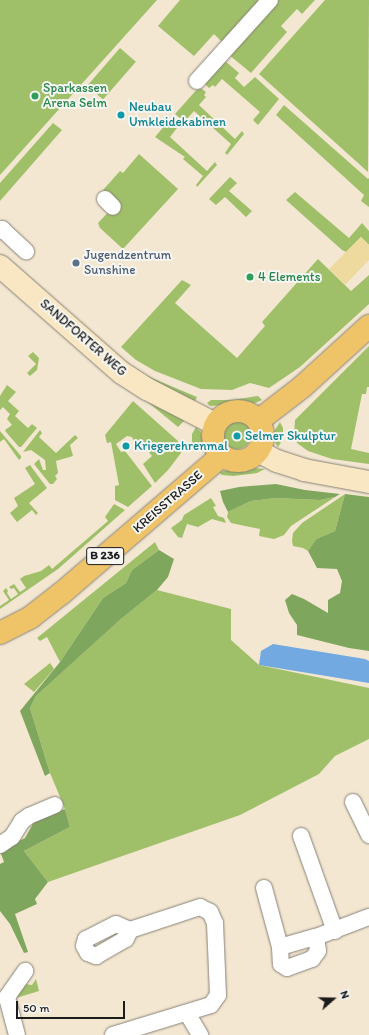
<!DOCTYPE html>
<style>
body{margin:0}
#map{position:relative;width:369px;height:1035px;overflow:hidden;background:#f3e7d2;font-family:Itim,sans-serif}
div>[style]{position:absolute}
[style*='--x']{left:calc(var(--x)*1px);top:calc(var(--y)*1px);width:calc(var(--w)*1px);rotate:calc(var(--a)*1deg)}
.green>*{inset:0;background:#9fc069;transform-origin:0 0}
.round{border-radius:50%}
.forest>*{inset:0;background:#7fa65d}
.sand>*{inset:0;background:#eeda9e}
.water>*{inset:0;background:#71a9e0}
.roads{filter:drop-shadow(0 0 1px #888277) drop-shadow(0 0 1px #888277)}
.street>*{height:16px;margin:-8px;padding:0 8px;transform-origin:8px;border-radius:8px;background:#fff}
.secondary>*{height:22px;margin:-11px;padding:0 11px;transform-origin:11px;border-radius:11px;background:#f9e7c3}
.primary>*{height:22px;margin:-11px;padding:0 11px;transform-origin:11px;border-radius:11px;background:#efc469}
.primary>.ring{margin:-11px;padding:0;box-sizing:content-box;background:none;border:22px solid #efc469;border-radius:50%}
.dots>*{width:11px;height:11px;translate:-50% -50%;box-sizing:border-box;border:2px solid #f6f6f2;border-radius:50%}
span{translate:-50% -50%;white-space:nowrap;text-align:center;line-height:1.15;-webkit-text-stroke:4px #f6f6f2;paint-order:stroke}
.shield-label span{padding:1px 3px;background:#f6f6f2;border:1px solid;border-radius:3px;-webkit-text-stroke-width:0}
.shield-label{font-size:12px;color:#1c1c1c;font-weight:700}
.leisure-label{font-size:13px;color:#27864d}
.left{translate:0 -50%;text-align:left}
.culture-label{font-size:13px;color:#0d838f}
.service-label{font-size:13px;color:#4e5e75}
.street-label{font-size:13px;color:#1c1c1c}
.north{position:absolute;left:313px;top:979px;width:40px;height:40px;-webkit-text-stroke:3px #f6f6f2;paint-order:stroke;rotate:70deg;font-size:11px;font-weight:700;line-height:16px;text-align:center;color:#1c1c1c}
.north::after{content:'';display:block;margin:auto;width:14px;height:18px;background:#1c1c1c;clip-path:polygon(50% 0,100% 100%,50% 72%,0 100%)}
.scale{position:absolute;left:16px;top:1001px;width:109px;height:18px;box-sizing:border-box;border:2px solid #1c1c1c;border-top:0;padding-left:5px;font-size:12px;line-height:14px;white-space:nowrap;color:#1c1c1c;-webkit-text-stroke:3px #f6f6f2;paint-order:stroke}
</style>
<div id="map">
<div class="green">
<i style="clip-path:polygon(0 0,157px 0,0 175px)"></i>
<i style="clip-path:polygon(180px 0,260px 0,223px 43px,214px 34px,194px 56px,158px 26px)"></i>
<i style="clip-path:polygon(277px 0,315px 0,302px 14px,297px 9px,281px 26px,287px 32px,251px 73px,228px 54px)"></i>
<i style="clip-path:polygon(325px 0,369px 0,368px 172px,259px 74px)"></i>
<i style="left:120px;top:48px;width:21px;height:50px;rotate:41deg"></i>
<i style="clip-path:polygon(224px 60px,239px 73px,235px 78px,244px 87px,255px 77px,279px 99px,258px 125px,253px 120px,260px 112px,222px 79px,215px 87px,213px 85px,209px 88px,203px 82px)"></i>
<i style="clip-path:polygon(199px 87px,206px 92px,204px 95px,206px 97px,199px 105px,235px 139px,242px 131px,244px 134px,227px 155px,225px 153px,231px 144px,194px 111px,186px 120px,184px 118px,181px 119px,175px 114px)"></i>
<i style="clip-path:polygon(284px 105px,368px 179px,369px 178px,369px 207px,361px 201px,364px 195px,276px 115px)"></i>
<i style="clip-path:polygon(171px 118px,177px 124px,175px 126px,177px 128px,170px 137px,207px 171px,215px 162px,217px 165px,197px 187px,196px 185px,203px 176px,183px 159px,185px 157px,155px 137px)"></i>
<i style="clip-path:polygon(53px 123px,62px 130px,0 201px,0 183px)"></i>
<i style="clip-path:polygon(139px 154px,178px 189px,123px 249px,100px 228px,98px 223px,117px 203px,103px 190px,120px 171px,123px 173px)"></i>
<i style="clip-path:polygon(230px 177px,237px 183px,229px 191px,252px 211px,246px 217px,225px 197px,216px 205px,209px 199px)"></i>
<i style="clip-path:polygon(295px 192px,349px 238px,362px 223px,369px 231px,369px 245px,361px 237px,346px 252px,342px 250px,286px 200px)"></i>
<i style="clip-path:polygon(318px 259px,351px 291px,369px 275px,369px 304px,300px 367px,269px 388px,250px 383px,232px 390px,201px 389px,155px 371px,136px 360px,121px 347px,182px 280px,191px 285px,175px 303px,237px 358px,265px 326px,262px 322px)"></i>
<i style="clip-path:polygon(369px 346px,369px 387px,367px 387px,366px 394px,362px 394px,351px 449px,369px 453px,369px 464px,332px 459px,308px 451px,297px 443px,294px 436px,295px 420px)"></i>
<i style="clip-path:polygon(33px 352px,39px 358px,37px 370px,30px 376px,27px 373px,36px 364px,28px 356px)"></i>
<i style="clip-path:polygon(140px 373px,197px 397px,195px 401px,139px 376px)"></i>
<i style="clip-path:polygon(7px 385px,16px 392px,8px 401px,19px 411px,15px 416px,28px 428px,32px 424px,37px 428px,21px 447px,19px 447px,6px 432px,5px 430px,12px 425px,7px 419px,10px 414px,3px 407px,0 410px,0 396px)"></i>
<i style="clip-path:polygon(258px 396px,262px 400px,253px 404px,234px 402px,224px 405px,210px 406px,207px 403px,211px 400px,232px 400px)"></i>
<i style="clip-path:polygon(144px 399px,185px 420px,178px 427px)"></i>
<i style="clip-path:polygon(133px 401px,178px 441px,181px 453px,168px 470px,155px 483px,143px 464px,152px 456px,140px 441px,135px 444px,132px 437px,127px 436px,116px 444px,121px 452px,125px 451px,152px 486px,128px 507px,115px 500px,115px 486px,119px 485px,111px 442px,107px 443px,105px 435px)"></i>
<i class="round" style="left:223px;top:421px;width:28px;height:28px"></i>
<i style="clip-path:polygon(280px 422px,283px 428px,283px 439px,278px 447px,274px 441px,273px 433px)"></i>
<i style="clip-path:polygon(196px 427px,201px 432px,203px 441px,200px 450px,192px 443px,192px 434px)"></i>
<i style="clip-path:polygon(40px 430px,42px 433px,39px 437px,56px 453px,75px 435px,78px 438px,70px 445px,73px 456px,56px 461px,58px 473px,55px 476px,57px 479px,53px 484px,50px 484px,34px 464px,39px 459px,43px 470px,46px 470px,45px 460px,31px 450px,23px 452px)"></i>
<i style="clip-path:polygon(0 431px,21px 456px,21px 458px,19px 460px,4px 439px,0 442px)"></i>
<i style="clip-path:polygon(30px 465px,47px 488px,29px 503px,38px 513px,36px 515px,32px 510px,17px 522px,10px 513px,18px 506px,14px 498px,35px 484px,25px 468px)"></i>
<i style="clip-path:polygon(244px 467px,265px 469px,257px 473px,233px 476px,222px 475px,219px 472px)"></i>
<i style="clip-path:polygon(345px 494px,335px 531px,316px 539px,308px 551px,303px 548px,293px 546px,292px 541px,293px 533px,302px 523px)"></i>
<i style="clip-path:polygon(335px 497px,291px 526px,284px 535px,274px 539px,259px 536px,260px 529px,231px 523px,227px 517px,228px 512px,251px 501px,275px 498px,320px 500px)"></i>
<i style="clip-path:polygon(211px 498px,216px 506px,213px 507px,218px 516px,224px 518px,226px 523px,212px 519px,198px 527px,187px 524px,182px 538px,178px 537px,171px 528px,182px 520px,184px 515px)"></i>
<i style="clip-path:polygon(114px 504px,125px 510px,58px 569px,0 609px,0 606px,9px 600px,3px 591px,6px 588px,8px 591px,7px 593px,11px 599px,18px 594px,14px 588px,11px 589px,9px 587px,14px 584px,20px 592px,26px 588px,20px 579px,24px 576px,41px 571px,49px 565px,52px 569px,108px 521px,105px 517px)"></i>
<i style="clip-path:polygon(155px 542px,159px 550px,132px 570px,126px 583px,103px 598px,60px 662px,47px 637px,40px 641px,37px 638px)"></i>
<i style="clip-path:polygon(157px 590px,231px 609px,231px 640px,259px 665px,369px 688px,369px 739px,335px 756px,319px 774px,240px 815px,48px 882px,24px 851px,70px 827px,65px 809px,50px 773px,30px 708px,36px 696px,121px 619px)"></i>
<i style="clip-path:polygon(50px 663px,54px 669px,34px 692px,24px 684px)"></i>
<i style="clip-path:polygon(36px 979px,39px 991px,16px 998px,25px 984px,32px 985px)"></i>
</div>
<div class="forest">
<i style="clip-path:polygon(276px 484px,305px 490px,340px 494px,335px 497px,320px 500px,275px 498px,251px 501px,228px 512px,223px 502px,220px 491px,239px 487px)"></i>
<i style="clip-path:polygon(345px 494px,369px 497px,369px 651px,349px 648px,297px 635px,297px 625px,289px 613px,285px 600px,292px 594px,304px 599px,328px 613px,328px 600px,340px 593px,342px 581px,337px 569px,317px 568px,308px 551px,316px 539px,335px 531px)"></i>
<i style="clip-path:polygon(159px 550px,174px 559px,168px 577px,157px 590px,121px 619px,36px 696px,30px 708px,50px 773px,45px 776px,20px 711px,60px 662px,103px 598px,126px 583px,132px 570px)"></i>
<i style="clip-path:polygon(65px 809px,70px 827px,24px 851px,48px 882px,35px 899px,37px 904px,15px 914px,28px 952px,24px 953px,10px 924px,0 911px,0 864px,4px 862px,0 851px,25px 838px,35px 820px)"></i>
</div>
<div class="sand">
<i style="clip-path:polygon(361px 237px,369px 245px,369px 260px,345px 285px,329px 269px)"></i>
</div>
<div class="water">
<i style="clip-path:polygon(273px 644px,365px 659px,369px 661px,369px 683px,259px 665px,261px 651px)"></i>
</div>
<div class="roads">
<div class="street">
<i style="--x:197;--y:81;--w:109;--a:-48"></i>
<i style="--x:105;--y:199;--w:11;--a:45"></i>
<i style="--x:0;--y:231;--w:3;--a:-45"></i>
<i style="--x:2;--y:229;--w:33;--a:43"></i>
<i style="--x:353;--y:802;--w:37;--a:64"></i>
<i style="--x:301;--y:836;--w:101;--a:70.3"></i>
<i style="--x:0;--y:845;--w:14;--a:-34"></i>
<i style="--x:12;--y:837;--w:19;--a:-58"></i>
<i style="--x:22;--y:821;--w:9;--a:-36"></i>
<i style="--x:29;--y:816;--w:28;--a:-23"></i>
<i style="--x:264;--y:888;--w:61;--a:74.8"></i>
<i style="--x:280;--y:947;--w:37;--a:-16"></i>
<i style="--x:316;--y:937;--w:57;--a:-20.7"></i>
<i style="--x:280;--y:947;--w:17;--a:87"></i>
<i style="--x:281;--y:964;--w:7;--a:34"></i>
<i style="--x:287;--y:968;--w:27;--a:-20"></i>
<i style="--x:312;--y:959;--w:10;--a:-53"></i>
<i style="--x:318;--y:951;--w:14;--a:-98"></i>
<i style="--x:187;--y:1013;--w:26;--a:59"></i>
<i style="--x:17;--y:1035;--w:39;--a:-105"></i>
<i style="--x:7;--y:997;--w:32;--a:-55"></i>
<i style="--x:113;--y:1035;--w:102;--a:-17"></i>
<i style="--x:211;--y:1005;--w:12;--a:-55"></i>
<i style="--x:218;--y:995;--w:72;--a:-92.4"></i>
<i style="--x:215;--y:923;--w:12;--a:-114"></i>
<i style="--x:210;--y:912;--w:11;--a:-153"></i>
<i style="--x:200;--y:907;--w:74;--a:161.8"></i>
<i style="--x:130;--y:930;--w:15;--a:-157"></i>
<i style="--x:116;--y:924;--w:34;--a:153"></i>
<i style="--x:86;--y:939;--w:7;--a:106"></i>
<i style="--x:84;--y:946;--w:8;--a:60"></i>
<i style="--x:88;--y:953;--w:9;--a:21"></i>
<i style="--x:96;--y:956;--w:34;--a:-30"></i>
<i style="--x:126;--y:939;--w:10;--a:-66"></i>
</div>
<div class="secondary">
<i style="--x:0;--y:266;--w:162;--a:41.3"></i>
<i style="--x:122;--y:373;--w:30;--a:33"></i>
<i style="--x:147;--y:389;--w:76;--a:27.2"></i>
<i style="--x:258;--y:451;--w:21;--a:28"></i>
<i style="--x:277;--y:461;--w:28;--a:18"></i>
<i style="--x:304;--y:470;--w:66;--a:10.5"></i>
</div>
<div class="primary">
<i class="ring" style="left:213px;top:411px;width:28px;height:28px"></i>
<i style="--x:258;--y:421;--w:56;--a:-37.7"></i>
<i style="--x:302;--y:387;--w:91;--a:-42.3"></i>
<i style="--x:0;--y:633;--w:35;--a:-27"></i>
<i style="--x:31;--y:617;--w:39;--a:-38"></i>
<i style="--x:62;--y:593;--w:210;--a:-40.7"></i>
</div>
</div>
<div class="dots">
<i style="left:35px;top:96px;background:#2e9e5b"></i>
<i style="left:121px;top:115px;background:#0f9aa8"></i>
<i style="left:76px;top:263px;background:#5c6f8a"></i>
<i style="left:250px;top:277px;background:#2e9e5b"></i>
<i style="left:237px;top:436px;background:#0f9aa8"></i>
<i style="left:126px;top:446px;background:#0f9aa8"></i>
</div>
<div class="shield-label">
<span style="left:105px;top:556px">B 236</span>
</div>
<div class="leisure-label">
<span class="left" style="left:43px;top:96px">Sparkassen<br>Arena Selm</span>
<span class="left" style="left:258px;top:277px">4 Elements</span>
</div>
<div class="culture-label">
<span class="left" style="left:129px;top:115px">Neubau<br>Umkleidekabinen</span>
<span class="left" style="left:245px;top:436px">Selmer Skulptur</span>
<span class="left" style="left:134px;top:446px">Kriegerehrenmal</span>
</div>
<div class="service-label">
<span class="left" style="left:84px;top:263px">Jugendzentrum<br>Sunshine</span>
</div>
<div class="street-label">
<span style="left:83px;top:338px;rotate:41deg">SANDFORTER WEG</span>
<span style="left:168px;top:502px;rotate:-41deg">KREISSTRASSE</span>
</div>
<div class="north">N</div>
<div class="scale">50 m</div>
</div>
